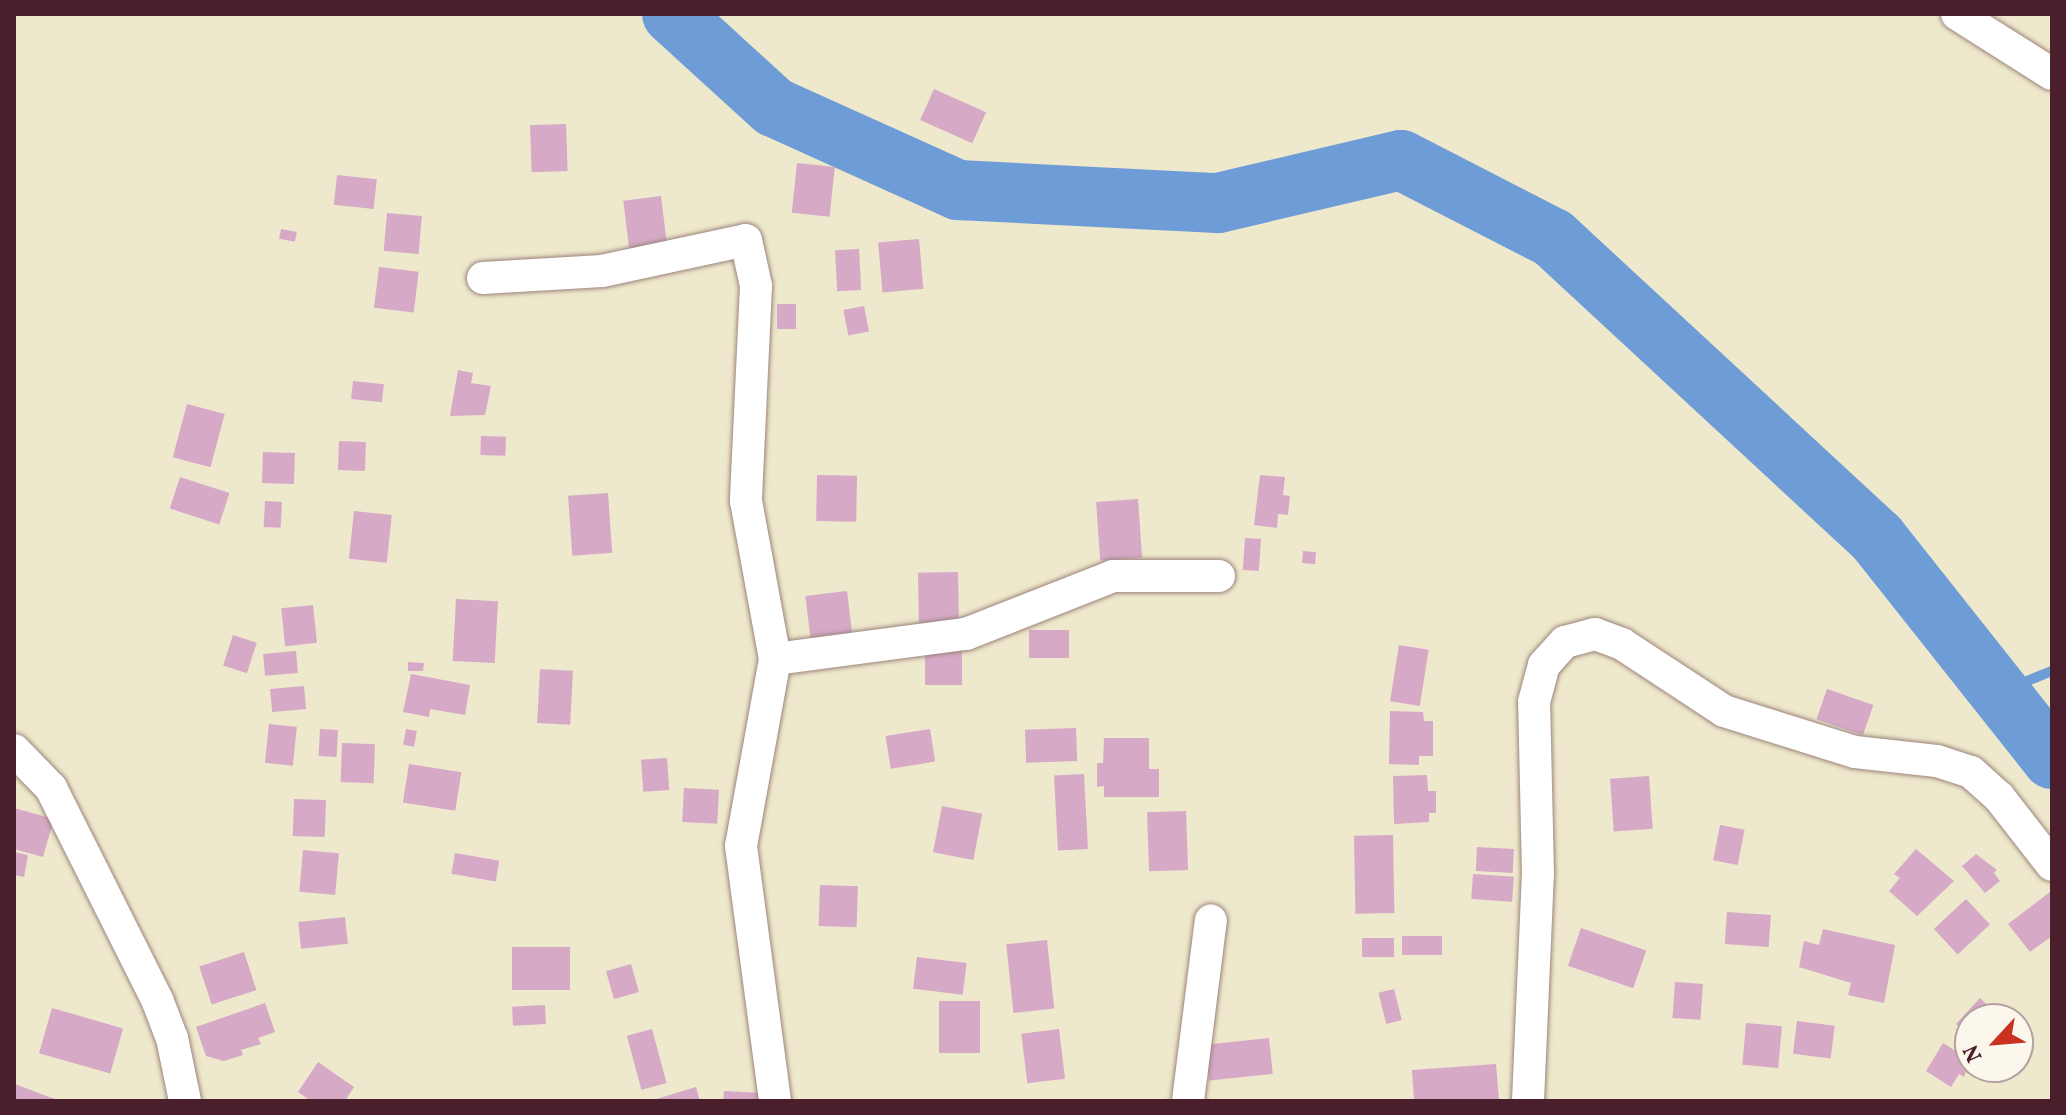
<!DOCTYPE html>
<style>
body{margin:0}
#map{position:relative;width:2066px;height:1115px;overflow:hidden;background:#eee8cc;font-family:Vollkorn,serif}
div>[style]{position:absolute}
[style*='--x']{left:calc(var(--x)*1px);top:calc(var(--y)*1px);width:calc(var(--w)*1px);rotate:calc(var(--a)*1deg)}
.stream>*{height:10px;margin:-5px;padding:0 5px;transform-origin:5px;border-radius:5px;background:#6e9cd6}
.river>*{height:60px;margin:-30px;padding:0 30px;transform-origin:30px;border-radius:30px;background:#6e9cd6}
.building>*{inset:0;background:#d6a9c7;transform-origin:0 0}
.roads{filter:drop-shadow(0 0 2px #9c847c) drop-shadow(0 0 2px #9c847c)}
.street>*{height:32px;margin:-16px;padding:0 16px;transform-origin:16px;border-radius:16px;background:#fff}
span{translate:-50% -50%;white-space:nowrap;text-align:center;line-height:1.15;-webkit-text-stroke:6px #fbf7ec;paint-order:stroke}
.frame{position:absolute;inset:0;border:16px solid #4a1f2b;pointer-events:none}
.north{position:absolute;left:1954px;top:1003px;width:80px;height:80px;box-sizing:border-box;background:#fbf7ec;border:2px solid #b4a19f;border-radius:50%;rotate:244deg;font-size:22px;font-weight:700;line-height:32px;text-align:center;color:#4a1f2b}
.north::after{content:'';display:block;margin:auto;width:28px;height:36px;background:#c8321e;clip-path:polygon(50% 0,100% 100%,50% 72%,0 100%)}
</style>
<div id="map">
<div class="stream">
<i style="--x:2002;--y:691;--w:54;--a:-21.8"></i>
</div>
<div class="river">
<i style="--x:672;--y:14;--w:138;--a:42.4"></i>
<i style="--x:774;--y:107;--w:202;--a:24.3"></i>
<i style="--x:958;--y:190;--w:260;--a:2.9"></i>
<i style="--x:1218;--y:203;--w:188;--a:-13.2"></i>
<i style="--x:1401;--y:160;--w:171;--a:27.2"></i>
<i style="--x:1553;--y:238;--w:442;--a:42.8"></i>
<i style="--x:1877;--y:538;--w:282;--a:51.6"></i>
</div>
<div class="building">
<i style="left:934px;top:89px;width:57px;height:34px;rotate:24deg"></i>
<i style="left:566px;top:124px;width:47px;height:36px;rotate:88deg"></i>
<i style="left:797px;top:163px;width:38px;height:50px;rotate:6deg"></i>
<i style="left:337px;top:175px;width:40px;height:30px;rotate:6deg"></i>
<i style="left:661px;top:196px;width:52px;height:38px;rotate:83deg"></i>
<i style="left:387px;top:213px;width:35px;height:38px;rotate:5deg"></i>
<i style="left:281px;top:229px;width:16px;height:10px;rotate:11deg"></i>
<i style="left:919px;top:239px;width:50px;height:41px;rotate:85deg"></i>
<i style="left:859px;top:249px;width:41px;height:24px;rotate:87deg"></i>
<i style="left:379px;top:267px;width:40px;height:41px;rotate:7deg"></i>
<i style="left:777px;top:304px;width:19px;height:25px"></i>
<i style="left:864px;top:306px;width:26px;height:21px;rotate:79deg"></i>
<i style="clip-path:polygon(458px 370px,473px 373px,471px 383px,491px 386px,485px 415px,450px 416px)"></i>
<i style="left:353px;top:381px;width:31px;height:18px;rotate:6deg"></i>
<i style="left:187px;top:404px;width:39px;height:55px;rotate:15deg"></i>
<i style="left:481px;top:436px;width:25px;height:19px;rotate:2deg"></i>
<i style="left:339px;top:441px;width:27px;height:29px;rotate:2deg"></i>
<i style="left:263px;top:452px;width:32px;height:31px;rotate:2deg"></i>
<i style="left:817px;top:475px;width:40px;height:46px;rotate:1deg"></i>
<i style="clip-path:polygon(1260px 475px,1285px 477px,1283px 495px,1290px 496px,1288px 515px,1278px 514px,1277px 528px,1254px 525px)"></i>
<i style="left:180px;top:477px;width:52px;height:33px;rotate:18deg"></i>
<i style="left:608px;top:493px;width:60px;height:40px;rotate:86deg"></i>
<i style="left:1138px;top:499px;width:59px;height:42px;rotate:86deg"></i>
<i style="left:265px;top:501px;width:17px;height:26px;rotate:3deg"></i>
<i style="left:354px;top:511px;width:38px;height:48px;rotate:6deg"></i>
<i style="left:1245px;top:538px;width:16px;height:32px;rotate:4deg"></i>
<i style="left:1303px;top:551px;width:13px;height:12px;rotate:4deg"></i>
<i style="left:958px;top:572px;width:56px;height:40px;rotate:89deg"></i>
<i style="left:847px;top:591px;width:49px;height:42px;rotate:83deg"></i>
<i style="left:456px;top:599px;width:42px;height:62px;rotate:3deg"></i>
<i style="left:313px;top:605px;width:38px;height:32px;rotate:84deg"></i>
<i style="left:1029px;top:630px;width:40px;height:28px"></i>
<i style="left:233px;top:635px;width:25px;height:32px;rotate:18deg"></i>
<i style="left:1399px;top:645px;width:30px;height:57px;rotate:9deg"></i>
<i style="left:925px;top:649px;width:37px;height:36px"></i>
<i style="left:296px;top:651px;width:22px;height:33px;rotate:85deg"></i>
<i style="clip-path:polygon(408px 662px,424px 663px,423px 671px,408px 671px)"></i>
<i style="left:540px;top:669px;width:33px;height:54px;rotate:3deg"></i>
<i style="clip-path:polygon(411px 674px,470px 685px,465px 715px,430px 709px,429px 717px,403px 712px)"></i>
<i style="left:304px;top:686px;width:23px;height:34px;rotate:85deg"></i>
<i style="left:1827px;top:689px;width:49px;height:32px;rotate:19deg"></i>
<i style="clip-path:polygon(1390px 711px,1423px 712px,1424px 721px,1433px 721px,1433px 756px,1419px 756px,1419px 765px,1389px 764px)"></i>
<i style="left:269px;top:724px;width:28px;height:39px;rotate:6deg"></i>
<i style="left:1076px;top:728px;width:33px;height:51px;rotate:88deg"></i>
<i style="left:320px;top:729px;width:18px;height:27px;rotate:3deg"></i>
<i style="left:406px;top:729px;width:11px;height:16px;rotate:10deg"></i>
<i style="left:930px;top:729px;width:33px;height:45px;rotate:81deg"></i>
<i style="clip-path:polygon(1104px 738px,1149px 738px,1149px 769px,1159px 769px,1159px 797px,1104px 797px,1104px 786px,1097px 787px,1097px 763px,1103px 763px)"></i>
<i style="left:342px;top:743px;width:33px;height:39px;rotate:2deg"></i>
<i style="left:667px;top:758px;width:32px;height:26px;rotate:86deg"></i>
<i style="left:409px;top:764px;width:53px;height:39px;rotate:9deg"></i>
<i style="left:1084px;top:774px;width:75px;height:30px;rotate:87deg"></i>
<i style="clip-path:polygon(1427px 775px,1428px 791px,1436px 791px,1436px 813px,1429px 813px,1429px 822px,1394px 824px,1393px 776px)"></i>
<i style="left:1649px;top:776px;width:53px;height:39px;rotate:86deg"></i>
<i style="left:684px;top:788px;width:35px;height:34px;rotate:3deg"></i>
<i style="left:294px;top:799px;width:32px;height:37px;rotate:2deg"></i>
<i style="left:942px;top:806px;width:41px;height:47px;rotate:11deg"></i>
<i style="clip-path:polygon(14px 808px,54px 819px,43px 857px,14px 849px)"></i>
<i style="left:1186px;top:811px;width:59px;height:39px;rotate:88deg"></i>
<i style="left:1720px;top:825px;width:25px;height:36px;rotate:11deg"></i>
<i style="left:1393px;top:835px;width:78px;height:39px;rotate:89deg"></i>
<i style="left:1477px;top:847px;width:37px;height:24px;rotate:3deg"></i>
<i style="clip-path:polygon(1916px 849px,1954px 881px,1917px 916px,1889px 891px,1900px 878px,1894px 874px)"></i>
<i style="left:303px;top:850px;width:36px;height:42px;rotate:5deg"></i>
<i style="clip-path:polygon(14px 852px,28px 855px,24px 877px,14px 875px)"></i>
<i style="left:455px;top:853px;width:45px;height:21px;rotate:10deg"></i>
<i style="clip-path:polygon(1976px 854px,1997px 870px,1994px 873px,2000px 881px,1985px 893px,1962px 866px)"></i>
<i style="left:1473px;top:874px;width:41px;height:25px;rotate:4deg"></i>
<i style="left:820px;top:885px;width:38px;height:41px;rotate:2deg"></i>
<i style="clip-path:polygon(2050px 892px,2052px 936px,2030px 952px,2008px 924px)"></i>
<i style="left:1966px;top:899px;width:35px;height:44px;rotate:47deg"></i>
<i style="left:1727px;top:912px;width:44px;height:32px;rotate:4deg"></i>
<i style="left:345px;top:917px;width:27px;height:47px;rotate:84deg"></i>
<i style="left:1581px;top:928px;width:69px;height:40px;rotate:19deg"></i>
<i style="clip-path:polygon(1823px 929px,1895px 945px,1884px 1003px,1848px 995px,1851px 983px,1799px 967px,1804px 941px,1819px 945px)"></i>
<i style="left:1402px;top:936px;width:40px;height:19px"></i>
<i style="left:1362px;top:938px;width:32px;height:19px"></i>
<i style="left:1047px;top:940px;width:69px;height:41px;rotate:84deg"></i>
<i style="left:512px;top:947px;width:58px;height:43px"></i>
<i style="left:244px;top:952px;width:40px;height:47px;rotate:72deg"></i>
<i style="left:917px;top:957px;width:50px;height:32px;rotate:7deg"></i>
<i style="left:631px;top:964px;width:29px;height:26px;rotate:74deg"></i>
<i style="left:1675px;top:982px;width:28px;height:36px;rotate:4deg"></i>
<i style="left:1394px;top:989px;width:32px;height:16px;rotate:76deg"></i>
<i style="clip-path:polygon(1980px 998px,2002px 1019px,1970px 1019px,1970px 1037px,1956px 1024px)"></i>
<i style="left:939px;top:1001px;width:41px;height:52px"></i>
<i style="clip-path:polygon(265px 1003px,275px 1032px,258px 1038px,261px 1044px,241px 1050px,243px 1055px,224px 1061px,206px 1056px,196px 1027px)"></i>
<i style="left:545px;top:1005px;width:19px;height:33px;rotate:87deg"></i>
<i style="left:52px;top:1008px;width:74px;height:47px;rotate:16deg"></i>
<i style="left:1797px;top:1021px;width:38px;height:33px;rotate:7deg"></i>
<i style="left:1746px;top:1023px;width:36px;height:42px;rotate:5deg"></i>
<i style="left:652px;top:1029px;width:56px;height:26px;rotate:75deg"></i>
<i style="left:1059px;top:1029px;width:50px;height:38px;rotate:83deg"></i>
<i style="left:1269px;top:1038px;width:36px;height:64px;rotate:84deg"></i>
<i style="clip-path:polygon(1943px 1043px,1970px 1060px,1964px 1077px,1959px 1074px,1951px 1087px,1926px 1071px)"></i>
<i style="clip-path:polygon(318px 1062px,354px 1087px,345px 1101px,311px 1101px,298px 1092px)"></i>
<i style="clip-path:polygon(1496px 1064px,1499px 1101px,1414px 1101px,1412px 1070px)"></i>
<i style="clip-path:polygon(15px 1084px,60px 1101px,14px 1101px)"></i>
<i style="clip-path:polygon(696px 1087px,700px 1101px,653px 1101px,653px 1100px)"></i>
<i style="clip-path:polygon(724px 1091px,761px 1093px,760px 1101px,723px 1101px)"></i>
</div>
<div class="roads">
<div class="street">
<i style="--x:1957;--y:14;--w:112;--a:32.3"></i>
<i style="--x:483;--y:278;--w:119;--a:-3.4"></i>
<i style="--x:602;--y:271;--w:147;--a:-12.1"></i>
<i style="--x:746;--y:240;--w:47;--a:77.7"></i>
<i style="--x:756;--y:286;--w:215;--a:92.7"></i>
<i style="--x:746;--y:501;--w:161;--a:79.6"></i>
<i style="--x:775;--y:659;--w:190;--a:100.3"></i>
<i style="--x:741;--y:846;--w:257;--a:82.4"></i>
<i style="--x:775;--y:659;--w:193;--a:-7.5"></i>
<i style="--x:966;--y:634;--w:158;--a:-21.5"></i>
<i style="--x:1113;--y:576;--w:106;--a:0"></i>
<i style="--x:14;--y:750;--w:53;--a:45.8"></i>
<i style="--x:51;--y:788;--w:239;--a:63.4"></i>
<i style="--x:158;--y:1002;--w:39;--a:69"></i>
<i style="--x:172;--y:1038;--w:64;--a:78.3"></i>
<i style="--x:1188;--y:1101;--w:182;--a:-82.8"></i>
<i style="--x:1528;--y:1101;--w:227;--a:-87.5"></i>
<i style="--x:1538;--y:874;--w:172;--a:-91.3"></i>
<i style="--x:1534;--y:702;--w:38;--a:-75"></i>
<i style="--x:1544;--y:665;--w:31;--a:-48"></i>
<i style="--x:1565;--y:642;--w:31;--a:-15"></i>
<i style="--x:1595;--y:634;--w:29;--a:20"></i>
<i style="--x:1622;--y:644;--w:122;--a:33.3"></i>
<i style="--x:1724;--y:711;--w:137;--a:17.4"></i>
<i style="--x:1855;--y:752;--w:82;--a:6.3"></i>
<i style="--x:1937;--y:761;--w:36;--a:18"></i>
<i style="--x:1971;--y:772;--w:38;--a:42"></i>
<i style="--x:1999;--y:797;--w:86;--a:52.1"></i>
</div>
</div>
<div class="frame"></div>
<div class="north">N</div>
</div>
